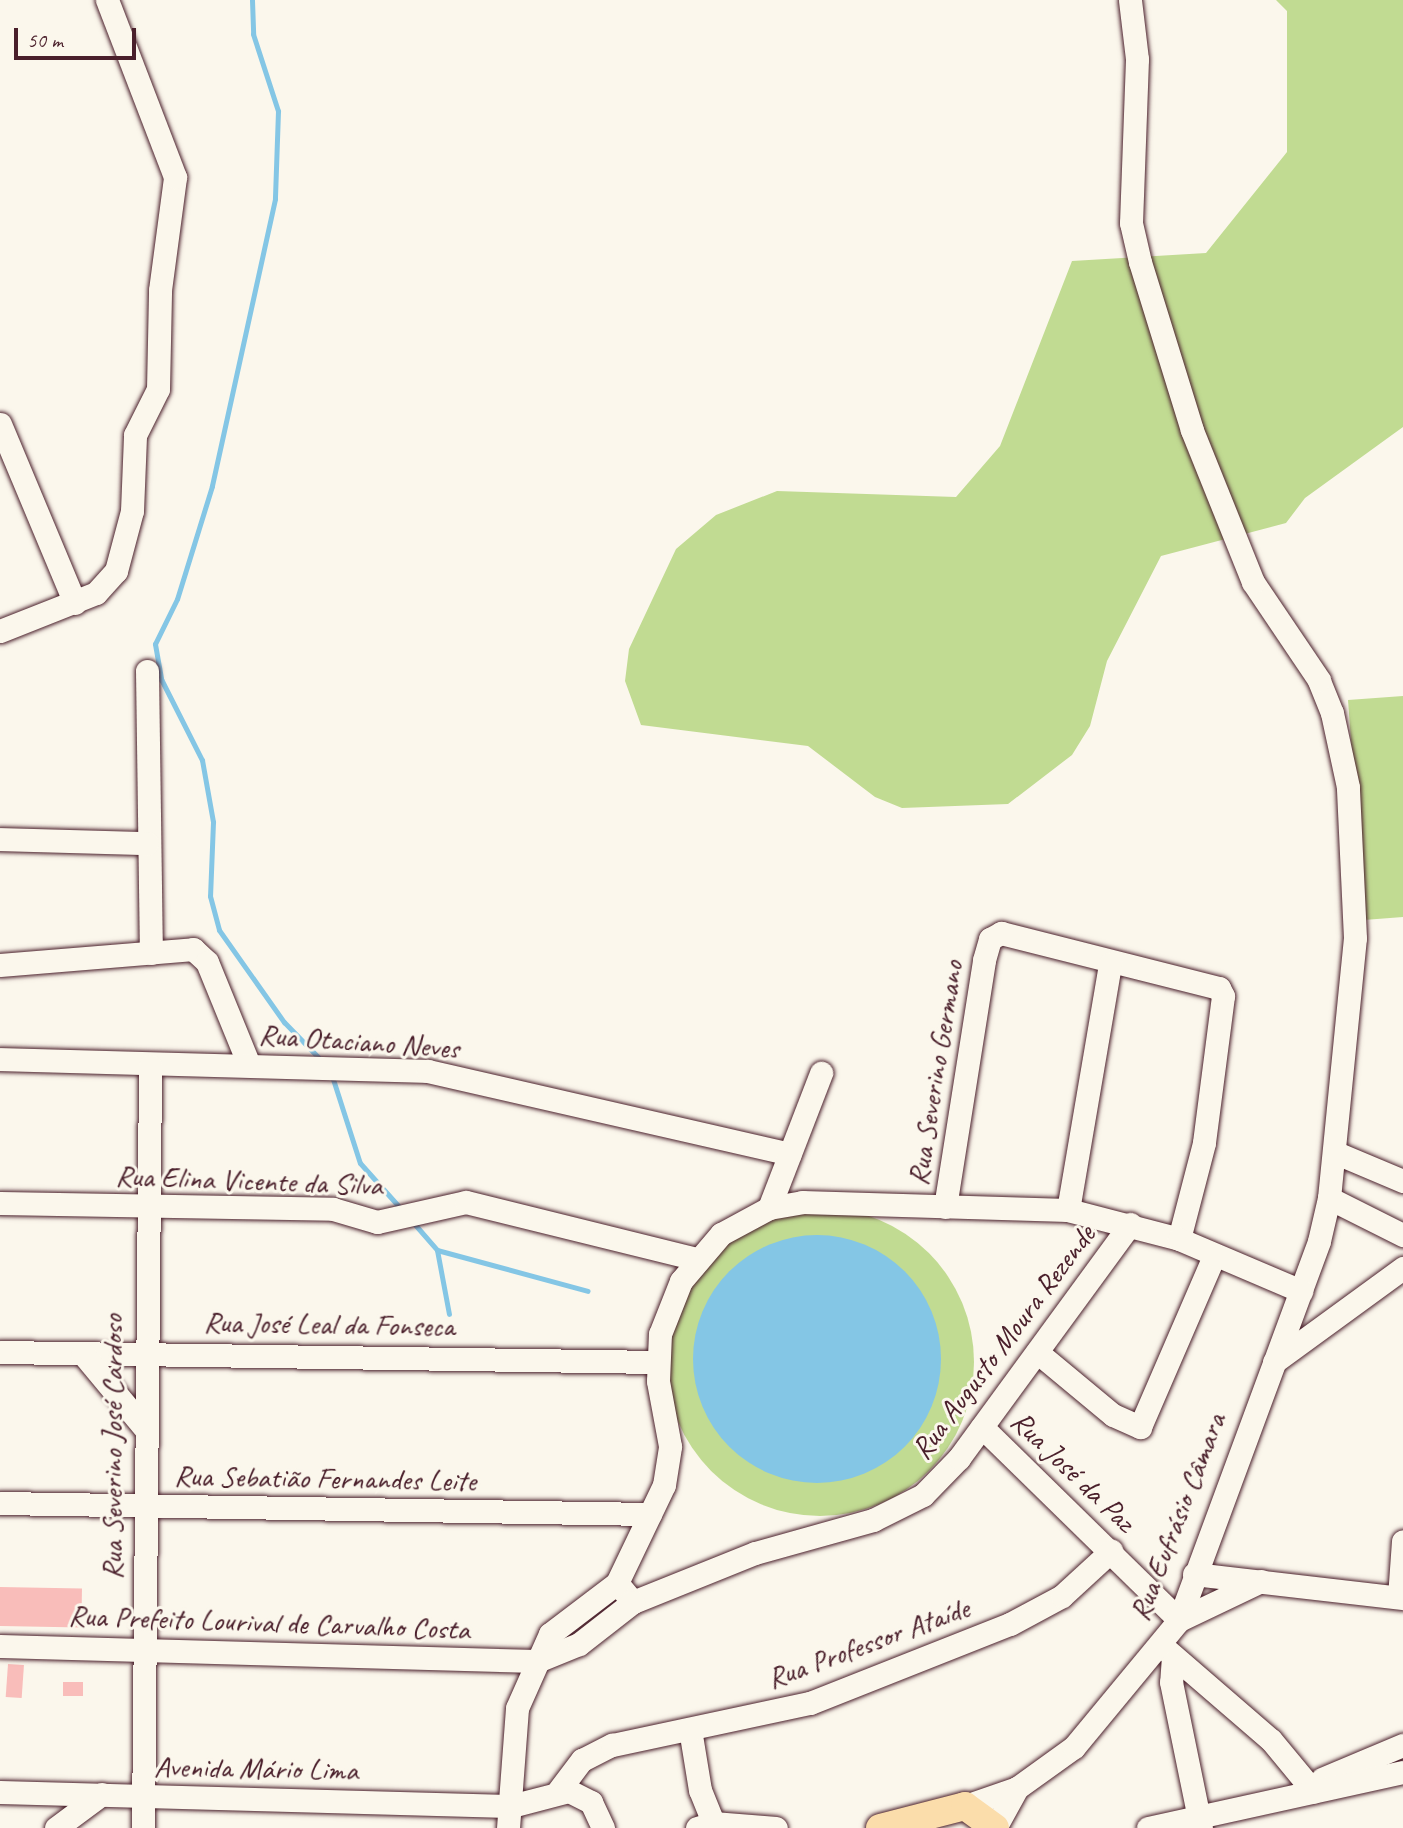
<!DOCTYPE html>
<meta charset="utf-8">
<style>
body{margin:0}
#map{position:relative;width:1403px;height:1828px;overflow:hidden;background:#fbf7ec;font-family:Caveat,sans-serif}
div>[style]{position:absolute}
[style*='--x']{left:calc(var(--x)*1px);top:calc(var(--y)*1px);width:calc(var(--w)*1px);rotate:calc(var(--a)*1deg)}
.green>*{inset:0;background:#c1db92}
.round{border-radius:50%}
.water>*{inset:0;background:#84c6e5}
.stream>*{height:5px;margin:-2.5px;padding:0 2.5px;transform-origin:2.5px;border-radius:2.5px;background:#84c6e5}
.building>*{inset:0;background:#f9bdba;transform-origin:0 0}
.roads{filter:drop-shadow(0 0 2px #4a1f2b) drop-shadow(0 0 2px #4a1f2b)}
.minor>*{height:23px;margin:-11.5px;padding:0 11.5px;transform-origin:11.5px;border-radius:11.5px;background:#fbf7ec}
.major>*{height:28px;margin:-14px;padding:0 14px;transform-origin:14px;border-radius:14px;background:#fbddab}
span{translate:-50% -50%;white-space:nowrap;text-align:center;line-height:1.15;-webkit-text-stroke:6px #fbf7ec;paint-order:stroke}
.street-label{font-size:30px;color:#4a1f2b}
.scale{position:absolute;left:14px;top:28px;width:122px;height:32px;box-sizing:border-box;border:4px solid #4a1f2b;border-top:0;padding-left:9px;font-size:21px;line-height:24px;white-space:nowrap;color:#4a1f2b;-webkit-text-stroke:5px #fbf7ec;paint-order:stroke}
</style>
<div id="map">
<div class="green">
<i style="clip-path:polygon(1276px 0,1403px 0,1403px 427px,1305px 498px,1286px 523px,1161px 556px,1107px 661px,1090px 726px,1072px 755px,1008px 804px,902px 808px,875px 797px,808px 746px,641px 725px,625px 681px,629px 649px,676px 549px,716px 515px,777px 491px,956px 497px,1000px 446px,1072px 261px,1206px 253px,1287px 152px,1287px 11px)"></i>
<i style="clip-path:polygon(1403px 696px,1403px 917px,1364px 920px,1348px 700px)"></i>
<i class="round" style="left:666px;top:1208px;width:308px;height:308px"></i>
</div>
<div class="water">
<i class="round" style="left:693px;top:1235px;width:248px;height:248px"></i>
</div>
<div class="stream">
<i style="--x:252;--y:0;--w:34;--a:88"></i>
<i style="--x:253;--y:34;--w:81;--a:72"></i>
<i style="--x:278;--y:111;--w:88;--a:92"></i>
<i style="--x:275;--y:199;--w:294;--a:102.4"></i>
<i style="--x:212;--y:486;--w:118;--a:107.2"></i>
<i style="--x:177;--y:599;--w:50;--a:116.1"></i>
<i style="--x:155;--y:644;--w:36;--a:80"></i>
<i style="--x:161;--y:679;--w:91;--a:63.2"></i>
<i style="--x:202;--y:760;--w:63;--a:79.9"></i>
<i style="--x:213;--y:822;--w:74;--a:92.3"></i>
<i style="--x:210;--y:896;--w:35;--a:75"></i>
<i style="--x:219;--y:930;--w:113;--a:54.8"></i>
<i style="--x:284;--y:1022;--w:53;--a:45.8"></i>
<i style="--x:332;--y:1076;--w:91;--a:72.2"></i>
<i style="--x:360;--y:1163;--w:63;--a:48.2"></i>
<i style="--x:411;--y:1220;--w:40;--a:49"></i>
<i style="--x:437;--y:1250;--w:156;--a:15.2"></i>
<i style="--x:437;--y:1250;--w:65;--a:79.4"></i>
</div>
<div class="building">
<i style="left:0;top:1587px;width:82px;height:39px;rotate:1deg"></i>
<i style="left:8px;top:1664px;width:16px;height:33px;rotate:4deg"></i>
<i style="left:63px;top:1682px;width:20px;height:14px"></i>
</div>
<div class="roads">
<div class="minor">
<i style="--x:0;--y:424;--w:194;--a:67.3"></i>
<i style="--x:0;--y:631;--w:103;--a:-21.6"></i>
<i style="--x:96;--y:593;--w:30;--a:-48"></i>
<i style="--x:116;--y:571;--w:62;--a:-75.1"></i>
<i style="--x:132;--y:511;--w:76;--a:-87.7"></i>
<i style="--x:135;--y:435;--w:51;--a:-63.4"></i>
<i style="--x:158;--y:389;--w:99;--a:-88.8"></i>
<i style="--x:160;--y:290;--w:114;--a:-82.4"></i>
<i style="--x:175;--y:177;--w:190;--a:-111"></i>
<i style="--x:147;--y:671;--w:282;--a:89.2"></i>
<i style="--x:0;--y:839;--w:147;--a:1.6"></i>
<i style="--x:0;--y:965;--w:194;--a:-4.7"></i>
<i style="--x:193;--y:949;--w:19;--a:43"></i>
<i style="--x:207;--y:962;--w:111;--a:67.8"></i>
<i style="--x:0;--y:1059;--w:428;--a:1.6"></i>
<i style="--x:428;--y:1071;--w:371;--a:12.9"></i>
<i style="--x:1334;--y:1152;--w:75;--a:22.8"></i>
<i style="--x:1329;--y:1198;--w:83;--a:26.6"></i>
<i style="--x:0;--y:1203;--w:333;--a:1"></i>
<i style="--x:333;--y:1209;--w:46;--a:16.5"></i>
<i style="--x:377;--y:1222;--w:91;--a:-12.7"></i>
<i style="--x:466;--y:1202;--w:237;--a:13.9"></i>
<i style="--x:945;--y:1207;--w:250;--a:-81"></i>
<i style="--x:984;--y:960;--w:22;--a:-74"></i>
<i style="--x:990;--y:939;--w:13;--a:-29"></i>
<i style="--x:1001;--y:933;--w:225;--a:14.2"></i>
<i style="--x:1219;--y:988;--w:9;--a:63"></i>
<i style="--x:1223;--y:996;--w:148;--a:97.4"></i>
<i style="--x:1204;--y:1143;--w:99;--a:104.6"></i>
<i style="--x:769;--y:1208;--w:145;--a:-68.9"></i>
<i style="--x:1068;--y:1210;--w:250;--a:-80.3"></i>
<i style="--x:0;--y:1352;--w:657;--a:0.87"></i>
<i style="--x:1037;--y:1352;--w:99;--a:39.7"></i>
<i style="--x:1113;--y:1415;--w:30;--a:24"></i>
<i style="--x:1140;--y:1427;--w:186;--a:-66.6"></i>
<i style="--x:83;--y:1354;--w:94;--a:50.2"></i>
<i style="--x:1274;--y:1362;--w:160;--a:-36.1"></i>
<i style="--x:982;--y:1427;--w:276;--a:44.4"></i>
<i style="--x:1179;--y:1620;--w:91;--a:-25.4"></i>
<i style="--x:0;--y:1503;--w:650;--a:0.97"></i>
<i style="--x:1194;--y:1574;--w:210;--a:6.6"></i>
<i style="--x:617;--y:1583;--w:25;--a:50"></i>
<i style="--x:633;--y:1602;--w:131;--a:-21.9"></i>
<i style="--x:755;--y:1553;--w:123;--a:-15.6"></i>
<i style="--x:873;--y:1520;--w:56;--a:-26.6"></i>
<i style="--x:923;--y:1495;--w:52;--a:-45.8"></i>
<i style="--x:959;--y:1458;--w:290;--a:-53.8"></i>
<i style="--x:1399;--y:1597;--w:56;--a:-85.9"></i>
<i style="--x:0;--y:1646;--w:537;--a:1.6"></i>
<i style="--x:537;--y:1661;--w:45;--a:-22"></i>
<i style="--x:579;--y:1644;--w:68;--a:-37.9"></i>
<i style="--x:1162;--y:1646;--w:144;--a:40.8"></i>
<i style="--x:1271;--y:1740;--w:67;--a:50.4"></i>
<i style="--x:1173;--y:1656;--w:26;--a:94"></i>
<i style="--x:1171;--y:1682;--w:149;--a:78.4"></i>
<i style="--x:690;--y:1729;--w:62;--a:80.7"></i>
<i style="--x:700;--y:1790;--w:35;--a:68"></i>
<i style="--x:1322;--y:1779;--w:88;--a:-22.8"></i>
<i style="--x:559;--y:1790;--w:38;--a:-53"></i>
<i style="--x:582;--y:1760;--w:34;--a:-27"></i>
<i style="--x:612;--y:1745;--w:202;--a:-12"></i>
<i style="--x:810;--y:1703;--w:215;--a:-21.6"></i>
<i style="--x:1010;--y:1624;--w:59;--a:-28.3"></i>
<i style="--x:1062;--y:1596;--w:67;--a:-42.6"></i>
<i style="--x:0;--y:1792;--w:511;--a:1.57"></i>
<i style="--x:511;--y:1806;--w:60;--a:-14.5"></i>
<i style="--x:569;--y:1791;--w:25;--a:27"></i>
<i style="--x:591;--y:1802;--w:29;--a:65"></i>
<i style="--x:965;--y:1806;--w:55;--a:-19.1"></i>
<i style="--x:1017;--y:1788;--w:70;--a:-35.7"></i>
<i style="--x:1074;--y:1747;--w:165;--a:-50.4"></i>
<i style="--x:1179;--y:1620;--w:404;--a:-69.7"></i>
<i style="--x:1319;--y:1241;--w:44;--a:-76.9"></i>
<i style="--x:1329;--y:1198;--w:261;--a:-84.3"></i>
<i style="--x:1355;--y:938;--w:151;--a:-92.7"></i>
<i style="--x:1348;--y:787;--w:76;--a:-102.2"></i>
<i style="--x:1332;--y:713;--w:35;--a:-112"></i>
<i style="--x:1319;--y:680;--w:118;--a:-124"></i>
<i style="--x:1253;--y:582;--w:164;--a:-111.9"></i>
<i style="--x:1192;--y:430;--w:176;--a:-107.2"></i>
<i style="--x:1140;--y:262;--w:40;--a:-103"></i>
<i style="--x:1131;--y:223;--w:164;--a:-87.9"></i>
<i style="--x:1137;--y:59;--w:59;--a:-96.8"></i>
<i style="--x:56;--y:1828;--w:57;--a:-36.5"></i>
<i style="--x:143;--y:1828;--w:762;--a:-89.47"></i>
<i style="--x:508;--y:1828;--w:120;--a:-85.7"></i>
<i style="--x:517;--y:1708;--w:81;--a:-66"></i>
<i style="--x:550;--y:1634;--w:84;--a:-37.3"></i>
<i style="--x:617;--y:1583;--w:109;--a:-64.4"></i>
<i style="--x:664;--y:1485;--w:39;--a:-81"></i>
<i style="--x:670;--y:1446;--w:66;--a:-100.5"></i>
<i style="--x:658;--y:1381;--w:47;--a:-87.6"></i>
<i style="--x:660;--y:1334;--w:57;--a:-68.4"></i>
<i style="--x:681;--y:1281;--w:62;--a:-49.6"></i>
<i style="--x:721;--y:1234;--w:55;--a:-28.4"></i>
<i style="--x:769;--y:1208;--w:34;--a:-10"></i>
<i style="--x:802;--y:1202;--w:266;--a:1.7"></i>
<i style="--x:1068;--y:1210;--w:115;--a:14.6"></i>
<i style="--x:1179;--y:1239;--w:133;--a:23.1"></i>
<i style="--x:697;--y:1828;--w:17;--a:-17"></i>
<i style="--x:713;--y:1823;--w:63;--a:4.5"></i>
<i style="--x:995;--y:1828;--w:46;--a:-61.2"></i>
<i style="--x:1148;--y:1828;--w:261;--a:-12.4"></i>
</div>
<div class="major">
<i style="--x:880;--y:1828;--w:88;--a:-14.5"></i>
<i style="--x:965;--y:1806;--w:37;--a:36"></i>
</div>
</div>
<div class="street-label">
<span style="left:359px;top:1041px;rotate:4deg">Rua Otaciano Neves</span>
<span style="left:935px;top:1073px;rotate:-81deg">Rua Severino Germano</span>
<span style="left:249px;top:1180px;rotate:2deg">Rua Elina Vicente da Silva</span>
<span style="left:329px;top:1324px;rotate:1deg">Rua José Leal da Fonseca</span>
<span style="left:1003px;top:1342px;rotate:-53deg">Rua Augusto Moura Rezende</span>
<span style="left:112px;top:1447px;rotate:-90deg">Rua Severino José Cardoso</span>
<span style="left:1073px;top:1471px;rotate:44deg">Rua José da Paz</span>
<span style="left:325px;top:1478px;rotate:1deg">Rua Sebatião Fernandes Leite</span>
<span style="left:1177px;top:1517px;rotate:-69deg">Rua Eufrásio Câmara</span>
<span style="left:269px;top:1622px;rotate:2deg">Rua Prefeito Lourival de Carvalho Costa</span>
<span style="left:868px;top:1643px;rotate:-20deg">Rua Professor Ataíde</span>
<span style="left:256px;top:1768px;rotate:1deg">Avenida Mário Lima</span>
</div>
<div class="scale">50 m</div>
</div>
